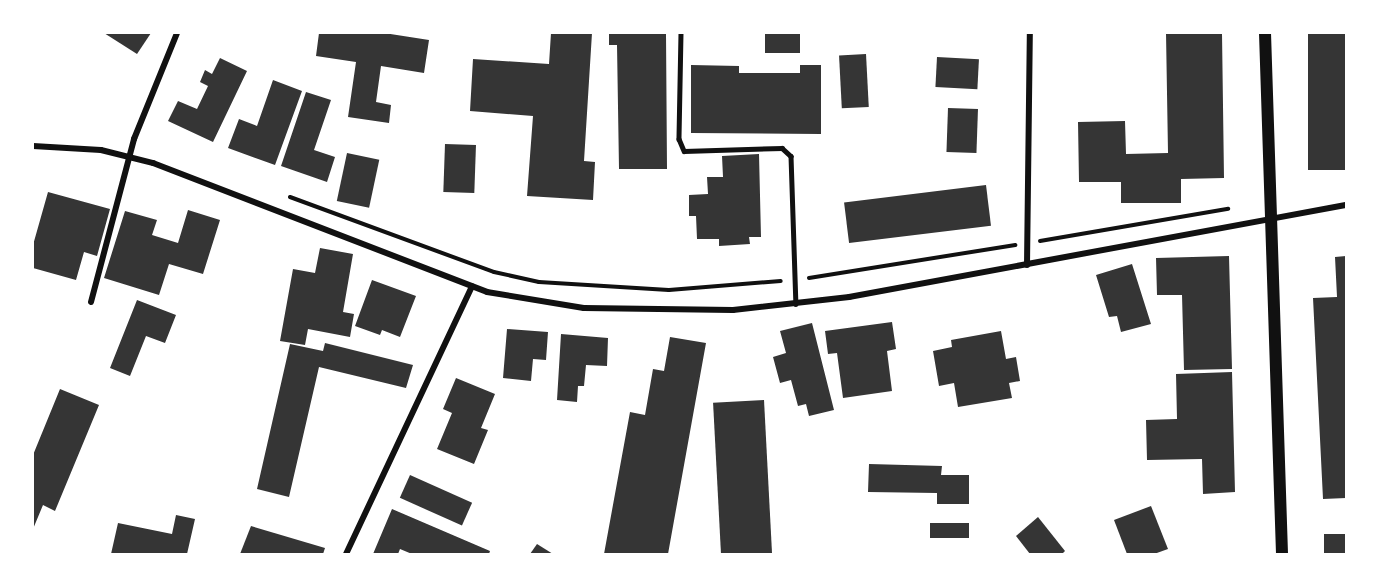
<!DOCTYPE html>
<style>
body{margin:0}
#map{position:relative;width:1379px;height:587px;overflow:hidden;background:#fff;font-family:Georgia,serif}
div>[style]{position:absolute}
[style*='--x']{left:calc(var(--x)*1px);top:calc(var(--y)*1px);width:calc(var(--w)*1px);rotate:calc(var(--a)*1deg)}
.building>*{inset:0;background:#353535;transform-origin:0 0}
.path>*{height:4px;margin:-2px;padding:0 2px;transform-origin:2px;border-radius:2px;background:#111}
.service>*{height:4.5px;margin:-2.25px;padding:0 2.25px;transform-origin:2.25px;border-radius:2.25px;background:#111}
.minor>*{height:6px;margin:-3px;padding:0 3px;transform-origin:3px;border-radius:3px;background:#111}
.secondary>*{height:12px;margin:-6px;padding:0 6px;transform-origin:6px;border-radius:6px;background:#111}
span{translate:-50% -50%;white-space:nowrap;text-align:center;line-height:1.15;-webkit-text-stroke:4.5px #fff;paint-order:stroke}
.frame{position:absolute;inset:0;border:34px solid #fff;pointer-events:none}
</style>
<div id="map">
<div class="building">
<i style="clip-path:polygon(104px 33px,151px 33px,137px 54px)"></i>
<i style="clip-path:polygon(319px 33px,384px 33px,429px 40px,424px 73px,381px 66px,376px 102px,391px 105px,389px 123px,348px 117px,356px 62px,316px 56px)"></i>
<i style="clip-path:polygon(551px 33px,592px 33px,584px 161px,595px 162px,593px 200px,527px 196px,533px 116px,470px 111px,473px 59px,549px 64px)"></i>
<i style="clip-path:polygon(609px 33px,666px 33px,667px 169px,619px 169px,617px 45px,609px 45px)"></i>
<i style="left:765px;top:33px;width:35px;height:20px"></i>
<i style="clip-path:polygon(1166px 33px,1222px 33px,1224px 178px,1181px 179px,1181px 203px,1121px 203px,1121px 182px,1079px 182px,1078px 122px,1125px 121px,1126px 154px,1168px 153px)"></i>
<i style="left:1308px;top:33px;width:38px;height:137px"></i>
<i style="left:866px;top:54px;width:53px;height:27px;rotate:87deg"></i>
<i style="left:937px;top:57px;width:42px;height:30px;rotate:3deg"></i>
<i style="clip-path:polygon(220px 58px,247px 71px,213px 142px,168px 121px,178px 101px,197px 109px,208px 86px,200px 82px,205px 70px,212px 74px)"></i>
<i style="clip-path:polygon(691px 65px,739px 66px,739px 73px,800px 73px,800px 65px,821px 65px,821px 134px,691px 133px)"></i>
<i style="clip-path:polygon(273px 80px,302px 91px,275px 165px,228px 148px,239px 119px,257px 126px)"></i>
<i style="clip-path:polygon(306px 92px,331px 100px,314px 150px,335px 157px,327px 182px,281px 166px)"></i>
<i style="left:948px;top:108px;width:30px;height:44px;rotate:2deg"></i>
<i style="left:445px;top:144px;width:31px;height:48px;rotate:2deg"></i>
<i style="left:347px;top:153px;width:33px;height:49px;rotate:12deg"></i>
<i style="clip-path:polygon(759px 154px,761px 237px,749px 237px,750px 244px,719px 246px,719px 239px,697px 239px,696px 216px,689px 216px,689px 195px,708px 194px,707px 177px,723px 177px,722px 156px)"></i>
<i style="left:986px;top:185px;width:41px;height:143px;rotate:83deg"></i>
<i style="clip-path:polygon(48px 192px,110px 209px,97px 256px,84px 252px,76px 280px,33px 268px,33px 245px)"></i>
<i style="clip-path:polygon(188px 210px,220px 220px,203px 274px,169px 264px,159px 295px,104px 278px,125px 211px,157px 220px,152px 235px,178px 243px)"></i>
<i style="clip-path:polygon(320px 248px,353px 254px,343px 312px,354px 314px,350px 337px,308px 329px,305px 345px,280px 341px,293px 269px,315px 273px)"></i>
<i style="clip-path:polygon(1229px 256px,1232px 369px,1184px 370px,1182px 295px,1157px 295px,1156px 258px)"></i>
<i style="clip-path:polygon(1346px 256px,1346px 498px,1323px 499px,1313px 298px,1337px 297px,1335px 257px)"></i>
<i style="clip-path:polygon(1132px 264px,1151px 324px,1121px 332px,1117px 316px,1109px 317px,1096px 275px)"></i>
<i style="clip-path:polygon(372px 280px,416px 296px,400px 337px,382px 330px,380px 335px,355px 326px)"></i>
<i style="clip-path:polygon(137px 300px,176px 315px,165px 343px,146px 336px,130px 376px,110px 368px)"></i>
<i style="clip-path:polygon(892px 322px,896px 349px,887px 351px,892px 391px,843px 398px,837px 353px,828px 354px,825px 331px)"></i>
<i style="clip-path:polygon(812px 323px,834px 410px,809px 416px,806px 404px,798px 406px,791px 380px,780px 383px,773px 357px,786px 353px,780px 331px)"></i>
<i style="clip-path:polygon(507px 329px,548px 332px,546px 360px,533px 359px,531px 381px,503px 378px)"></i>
<i style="clip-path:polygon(1001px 331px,1006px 359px,1016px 357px,1020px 381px,1009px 383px,1012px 398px,958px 407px,954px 383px,939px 386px,933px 351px,952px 347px,951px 340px)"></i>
<i style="clip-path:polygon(561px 334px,608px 338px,607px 366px,586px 365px,584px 386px,578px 386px,577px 402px,557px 400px)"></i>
<i style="clip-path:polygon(670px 337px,706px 343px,668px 554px,604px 554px,630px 412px,645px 415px,653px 369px,664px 371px)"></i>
<i style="clip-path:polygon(325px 343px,413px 365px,406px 388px,319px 367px,289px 497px,257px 489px,290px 344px,323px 351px)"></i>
<i style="clip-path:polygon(1232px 372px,1235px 492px,1203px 494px,1202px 459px,1147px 460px,1146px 420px,1177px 419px,1176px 374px)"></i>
<i style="clip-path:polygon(456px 378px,495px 394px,481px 428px,488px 430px,474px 464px,437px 449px,452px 413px,443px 409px)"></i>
<i style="clip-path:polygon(60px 389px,99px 405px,55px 511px,43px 505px,33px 529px,33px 455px)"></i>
<i style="left:764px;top:400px;width:154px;height:51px;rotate:87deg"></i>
<i style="clip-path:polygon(869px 464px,942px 466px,941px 475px,969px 475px,969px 504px,937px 504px,937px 493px,868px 492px)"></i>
<i style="left:410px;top:475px;width:68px;height:25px;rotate:24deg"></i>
<i style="clip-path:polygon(1151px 506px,1168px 549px,1154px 554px,1127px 554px,1114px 520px)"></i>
<i style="clip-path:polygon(392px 509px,490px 551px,489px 554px,412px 554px,400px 549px,398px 554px,373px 554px)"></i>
<i style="clip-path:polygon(176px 515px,195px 519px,187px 554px,111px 554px,118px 523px,172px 534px)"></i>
<i style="clip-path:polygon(1038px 517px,1065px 551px,1062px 554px,1030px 554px,1016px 536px)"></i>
<i style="left:969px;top:523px;width:15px;height:39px;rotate:90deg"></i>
<i style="clip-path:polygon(251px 526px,325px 548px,323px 554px,240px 554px)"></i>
<i style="left:1324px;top:534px;width:22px;height:20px"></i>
<i style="clip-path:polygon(537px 544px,553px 554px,530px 554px)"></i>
</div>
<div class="path">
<i style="--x:290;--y:197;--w:217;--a:20.2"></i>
<i style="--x:494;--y:272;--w:46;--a:12.5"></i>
<i style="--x:539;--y:282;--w:130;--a:3.5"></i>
<i style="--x:669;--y:290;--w:112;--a:-4.6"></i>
<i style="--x:1040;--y:241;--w:191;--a:-9.7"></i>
<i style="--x:809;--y:278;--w:209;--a:-9.1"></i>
</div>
<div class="service">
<i style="--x:681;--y:33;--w:106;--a:91.1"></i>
<i style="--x:679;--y:139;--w:13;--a:67"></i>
<i style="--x:684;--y:151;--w:98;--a:-1.8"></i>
<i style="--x:782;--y:148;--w:12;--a:42"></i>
<i style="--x:791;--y:156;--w:148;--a:88.1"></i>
</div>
<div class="minor">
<i style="--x:33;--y:146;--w:68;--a:3.4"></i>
<i style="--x:101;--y:150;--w:54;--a:14"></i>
<i style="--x:153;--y:163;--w:358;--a:21.1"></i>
<i style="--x:487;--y:292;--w:98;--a:9.4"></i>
<i style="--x:584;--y:308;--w:149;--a:0.8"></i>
<i style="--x:733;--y:310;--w:117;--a:-6.4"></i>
<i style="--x:849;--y:297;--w:505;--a:-10.49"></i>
<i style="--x:1027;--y:265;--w:232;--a:-89.3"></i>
<i style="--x:91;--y:302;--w:169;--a:-75.2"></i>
<i style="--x:134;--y:139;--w:114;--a:-67.9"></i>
<i style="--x:346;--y:554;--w:296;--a:-64.8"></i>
</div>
<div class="secondary">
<i style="--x:1265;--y:33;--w:521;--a:88.13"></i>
</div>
<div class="frame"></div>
</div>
